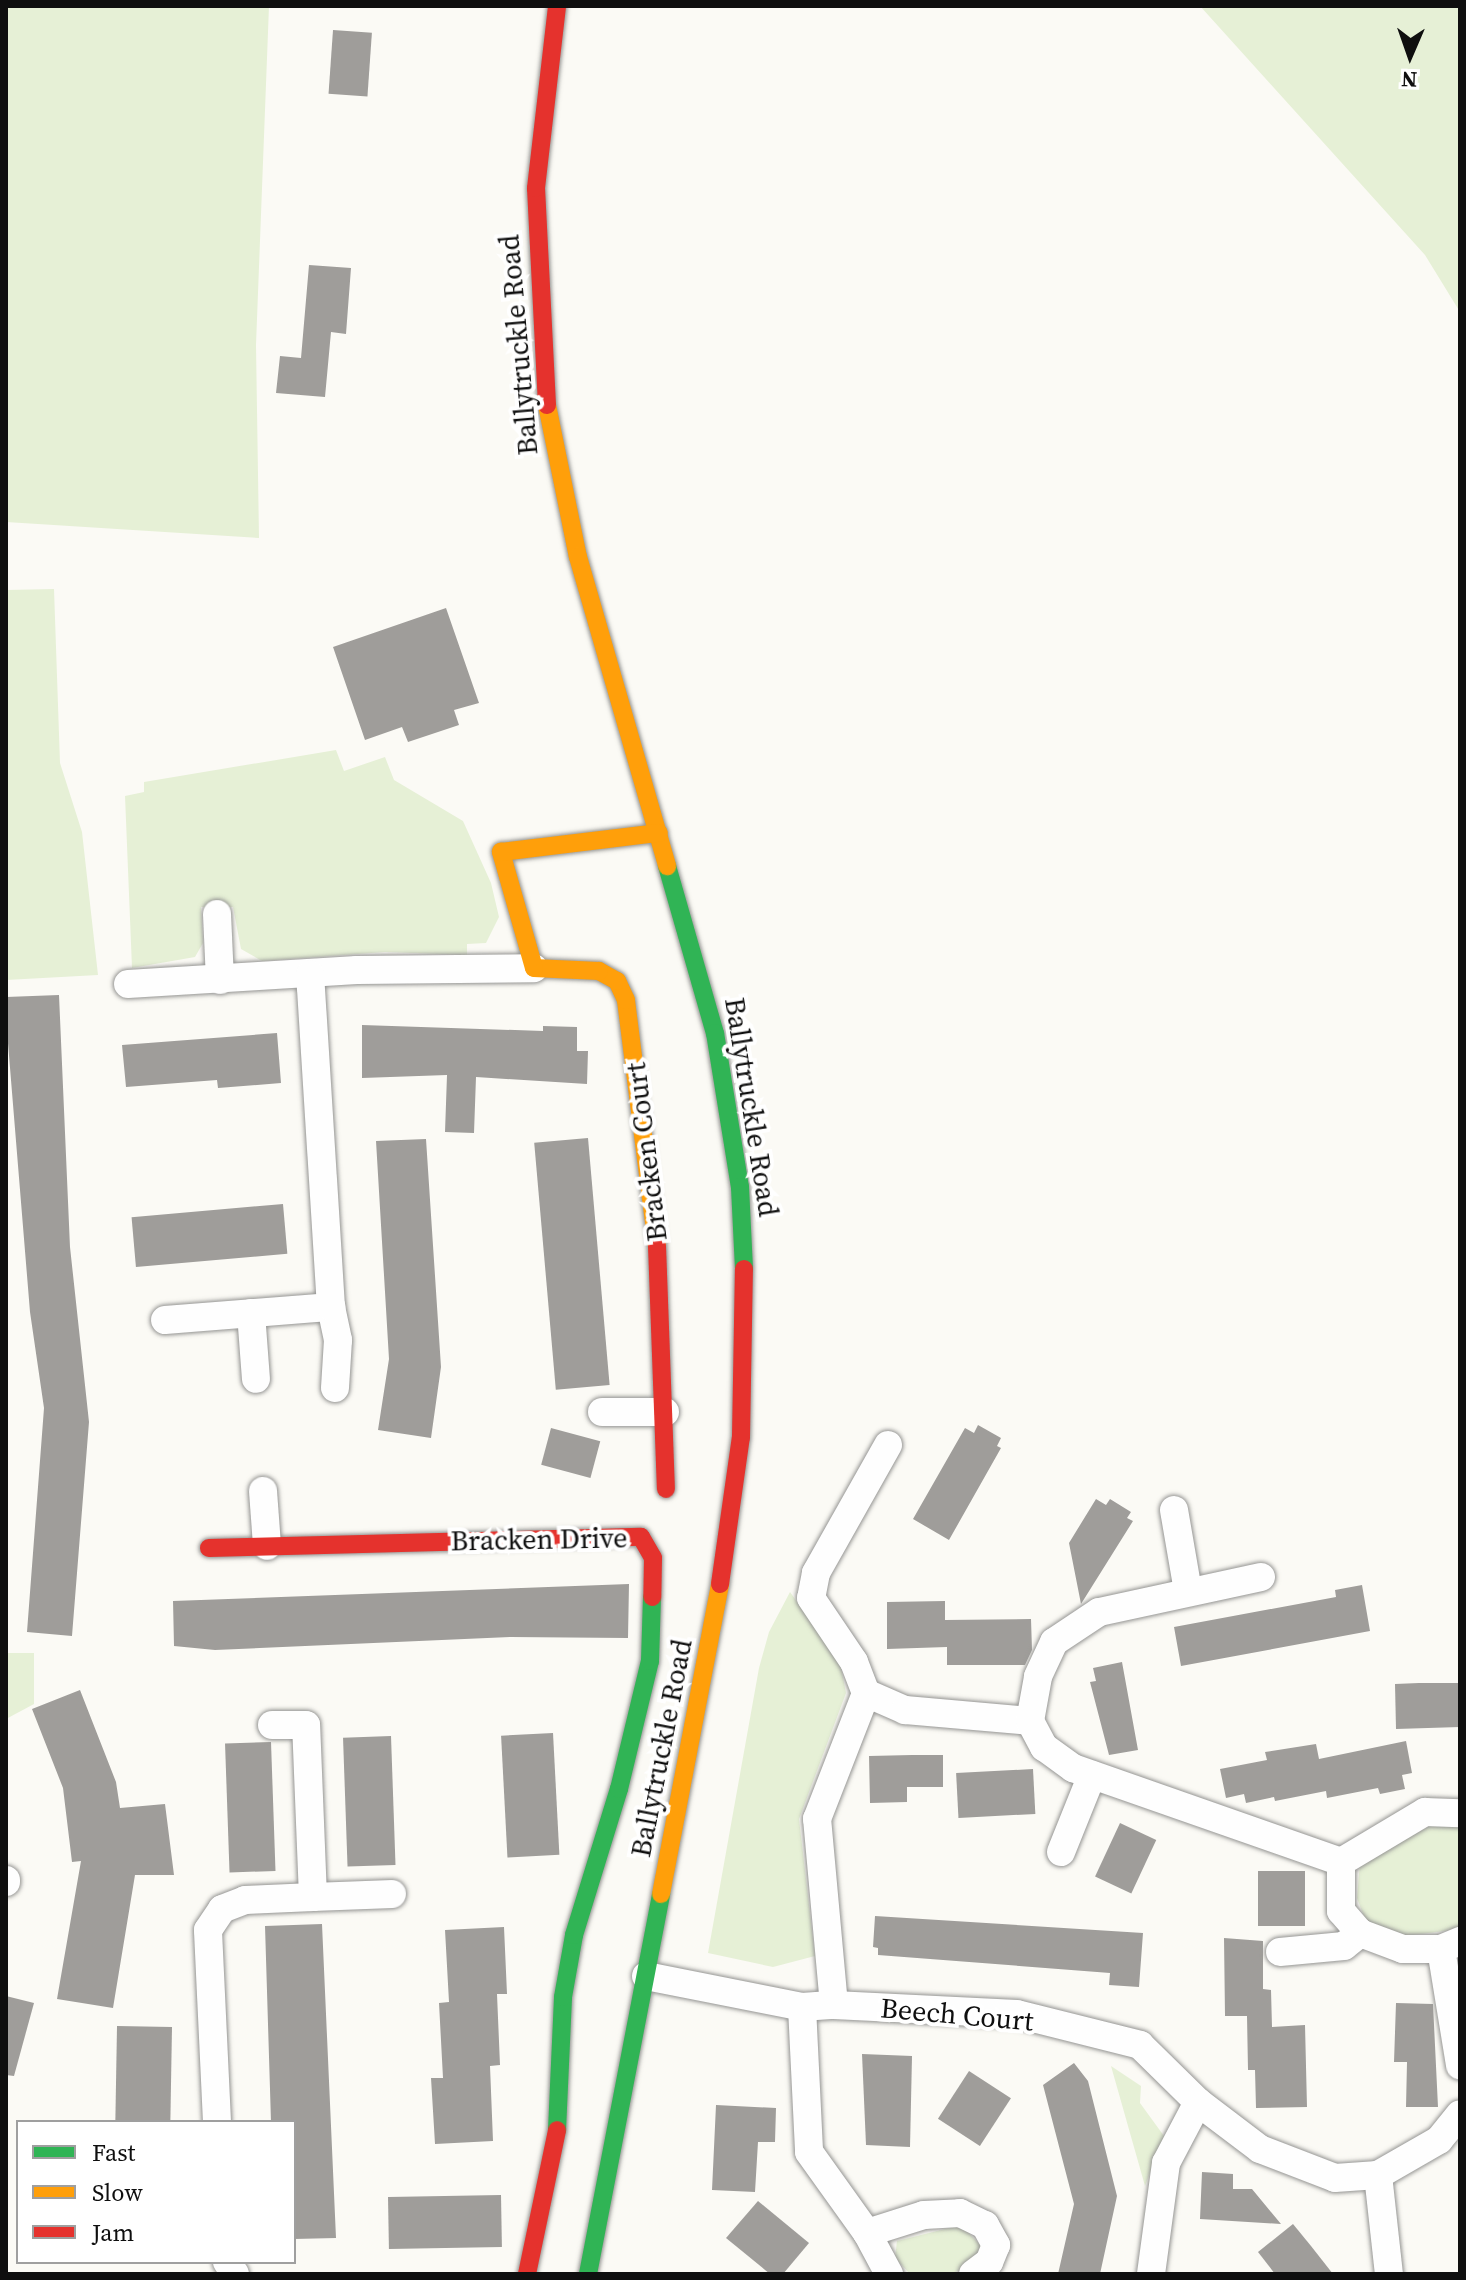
<!DOCTYPE html>
<style>
body{margin:0}
#map{position:relative;width:1466px;height:2280px;overflow:hidden;background:#fbfaf5;font-family:"Source Serif 4",serif}
div>[style]{position:absolute}
[style*='--x']{left:calc(var(--x)*1px);top:calc(var(--y)*1px);width:calc(var(--w)*1px);rotate:calc(var(--a)*1deg)}
.green>*{inset:0;background:#e6f0d6}
.building>*{inset:0;background:#9f9d9a;transform-origin:0 0}
.roads{filter:drop-shadow(0 0 2px #959593) drop-shadow(0 0 2px #959593)}
.street>*{height:28px;margin:-14px;padding:0 14px;transform-origin:14px;border-radius:14px;background:#fefefe}
.fast>*{height:18px;margin:-9px;padding:0 9px;transform-origin:9px;border-radius:9px;background:#30b455}
.slow>*{height:18px;margin:-9px;padding:0 9px;transform-origin:9px;border-radius:9px;background:#ff9f0a}
.jam>*{height:18px;margin:-9px;padding:0 9px;transform-origin:9px;border-radius:9px;background:#e5322d}
span{translate:-50% -50%;white-space:nowrap;text-align:center;line-height:1.15;-webkit-text-stroke:8px #fff;paint-order:stroke}
.street-label{font-size:28px;color:#0f0f0f}
.frame{position:absolute;inset:0;border:8px solid #0f0f0f;pointer-events:none}
.legend{position:absolute;left:16px;top:2120px;width:280px;height:144px;box-sizing:border-box;background:#fff;border:2px solid #9f9f9f;margin:0;padding:10px 14px;list-style:none;font-size:24px;color:#0f0f0f}
.legend li{display:flex;align-items:center;gap:16px;height:40px}
.legend b{width:40px;border:2px solid #9f9f9f}
.north{position:absolute;left:1370px;top:16px;width:80px;height:80px;-webkit-text-stroke:6px #fff;paint-order:stroke;rotate:182deg;font-size:22px;font-weight:700;line-height:32px;text-align:center;color:#0f0f0f}
.north::after{content:'';display:block;margin:auto;width:28px;height:36px;background:#0f0f0f;clip-path:polygon(50% 0,100% 100%,50% 72%,0 100%)}
</style>
<div id="map">
<div class="green">
<i style="clip-path:polygon(6px 6px,269px 6px,256px 345px,259px 538px,6px 522px)"></i>
<i style="clip-path:polygon(1200px 6px,1460px 6px,1460px 312px,1425px 255px)"></i>
<i style="clip-path:polygon(54px 589px,60px 763px,82px 832px,98px 975px,6px 980px,6px 590px)"></i>
<i style="clip-path:polygon(336px 750px,344px 771px,385px 757px,394px 780px,463px 821px,491px 883px,499px 917px,486px 943px,467px 944px,467px 955px,385px 952px,262px 961px,241px 949px,233px 907px,201px 907px,203px 943px,195px 957px,132px 968px,125px 796px,144px 792px,144px 782px)"></i>
<i style="clip-path:polygon(790px 1592px,840px 1662px,846px 1693px,799px 1819px,815px 1956px,773px 1967px,708px 1953px,759px 1668px,769px 1632px)"></i>
<i style="clip-path:polygon(6px 1653px,34px 1653px,34px 1704px,6px 1719px)"></i>
<i style="clip-path:polygon(1432px 1825px,1460px 1826px,1460px 1929px,1398px 1937px,1366px 1922px,1357px 1898px,1360px 1863px)"></i>
<i style="clip-path:polygon(1111px 2066px,1141px 2086px,1140px 2103px,1164px 2136px,1145px 2186px)"></i>
<i style="clip-path:polygon(961px 2225px,984px 2249px,966px 2268px,950px 2274px,910px 2274px,895px 2258px,897px 2241px)"></i>
</div>
<div class="building">
<i style="left:333px;top:30px;width:39px;height:64px;rotate:4deg"></i>
<i style="clip-path:polygon(309px 265px,351px 268px,346px 334px,331px 332px,325px 397px,276px 393px,280px 356px,301px 358px)"></i>
<i style="clip-path:polygon(446px 608px,479px 703px,454px 710px,459px 725px,408px 742px,402px 727px,365px 740px,333px 647px)"></i>
<i style="clip-path:polygon(59px 995px,70px 1247px,89px 1422px,72px 1636px,27px 1632px,44px 1408px,30px 1312px,6px 1019px,6px 997px)"></i>
<i style="clip-path:polygon(362px 1025px,543px 1031px,543px 1026px,577px 1027px,577px 1051px,588px 1051px,587px 1084px,476px 1077px,474px 1133px,445px 1132px,447px 1075px,362px 1078px)"></i>
<i style="clip-path:polygon(277px 1033px,281px 1083px,218px 1088px,217px 1080px,126px 1087px,122px 1045px)"></i>
<i style="left:588px;top:1138px;width:248px;height:54px;rotate:85deg"></i>
<i style="clip-path:polygon(426px 1139px,441px 1367px,431px 1438px,378px 1430px,389px 1359px,376px 1141px)"></i>
<i style="left:283px;top:1204px;width:50px;height:152px;rotate:85deg"></i>
<i style="clip-path:polygon(978px 1425px,1001px 1438px,997px 1446px,1001px 1448px,949px 1540px,913px 1519px,965px 1428px,974px 1433px)"></i>
<i style="left:551px;top:1428px;width:51px;height:38px;rotate:15deg"></i>
<i style="clip-path:polygon(1096px 1499px,1106px 1505px,1110px 1499px,1131px 1512px,1127px 1518px,1133px 1521px,1081px 1604px,1069px 1543px)"></i>
<i style="clip-path:polygon(629px 1584px,628px 1638px,510px 1637px,215px 1650px,174px 1646px,173px 1601px)"></i>
<i style="clip-path:polygon(1362px 1585px,1370px 1631px,1181px 1666px,1174px 1627px,1336px 1597px,1335px 1590px)"></i>
<i style="clip-path:polygon(945px 1601px,945px 1620px,1031px 1619px,1032px 1650px,1025px 1665px,947px 1665px,947px 1647px,887px 1649px,887px 1602px)"></i>
<i style="clip-path:polygon(1122px 1662px,1138px 1750px,1109px 1755px,1090px 1682px,1096px 1681px,1093px 1668px)"></i>
<i style="clip-path:polygon(1419px 1683px,1460px 1683px,1460px 1727px,1396px 1729px,1395px 1684px)"></i>
<i style="clip-path:polygon(80px 1690px,116px 1782px,120px 1808px,165px 1804px,174px 1875px,135px 1875px,113px 2008px,57px 1999px,81px 1861px,72px 1862px,63px 1788px,32px 1709px)"></i>
<i style="left:553px;top:1733px;width:122px;height:52px;rotate:87deg"></i>
<i style="left:391px;top:1736px;width:129px;height:48px;rotate:88deg"></i>
<i style="clip-path:polygon(1406px 1741px,1412px 1773px,1402px 1775px,1405px 1789px,1380px 1794px,1378px 1788px,1327px 1798px,1326px 1791px,1275px 1801px,1274px 1797px,1246px 1803px,1244px 1794px,1226px 1798px,1220px 1769px,1267px 1760px,1265px 1752px,1316px 1744px,1319px 1759px)"></i>
<i style="left:271px;top:1742px;width:129px;height:46px;rotate:88deg"></i>
<i style="clip-path:polygon(912px 1755px,943px 1755px,943px 1787px,907px 1787px,907px 1802px,870px 1803px,869px 1756px)"></i>
<i style="left:1033px;top:1769px;width:45px;height:77px;rotate:87deg"></i>
<i style="left:1120px;top:1823px;width:40px;height:59px;rotate:25deg"></i>
<i style="left:1258px;top:1871px;width:47px;height:55px"></i>
<i style="clip-path:polygon(875px 1916px,1143px 1933px,1139px 1987px,1109px 1985px,1110px 1973px,878px 1955px,878px 1948px,873px 1947px)"></i>
<i style="clip-path:polygon(322px 1924px,336px 2238px,294px 2239px,294px 2122px,271px 2122px,265px 1926px)"></i>
<i style="clip-path:polygon(504px 1927px,507px 1994px,497px 1994px,500px 2065px,490px 2066px,493px 2141px,435px 2144px,431px 2078px,443px 2078px,439px 2003px,449px 2002px,445px 1930px)"></i>
<i style="clip-path:polygon(1224px 1938px,1263px 1941px,1263px 1989px,1271px 1990px,1272px 2027px,1305px 2025px,1307px 2107px,1256px 2108px,1255px 2070px,1248px 2070px,1247px 2016px,1225px 2016px)"></i>
<i style="clip-path:polygon(6px 1996px,34px 2003px,14px 2076px,6px 2075px)"></i>
<i style="clip-path:polygon(1396px 2003px,1433px 2004px,1438px 2107px,1406px 2107px,1407px 2062px,1394px 2062px)"></i>
<i style="left:172px;top:2027px;width:95px;height:55px;rotate:91deg"></i>
<i style="clip-path:polygon(862px 2054px,912px 2056px,910px 2147px,866px 2145px)"></i>
<i style="clip-path:polygon(1074px 2063px,1088px 2081px,1117px 2196px,1100px 2274px,1058px 2274px,1074px 2204px,1043px 2085px)"></i>
<i style="left:969px;top:2071px;width:50px;height:57px;rotate:33deg"></i>
<i style="clip-path:polygon(716px 2105px,776px 2108px,775px 2142px,758px 2142px,755px 2192px,712px 2190px)"></i>
<i style="clip-path:polygon(1202px 2172px,1233px 2174px,1233px 2189px,1252px 2189px,1281px 2224px,1200px 2219px)"></i>
<i style="left:501px;top:2195px;width:52px;height:113px;rotate:89deg"></i>
<i style="clip-path:polygon(758px 2201px,809px 2243px,783px 2274px,770px 2274px,726px 2238px)"></i>
<i style="clip-path:polygon(1293px 2224px,1311px 2246px,1333px 2274px,1275px 2274px,1258px 2252px)"></i>
</div>
<div class="roads">
<div class="street">
<i style="--x:217;--y:914;--w:66;--a:87.4"></i>
<i style="--x:128;--y:984;--w:229;--a:-3.5"></i>
<i style="--x:357;--y:970;--w:177;--a:-0.6"></i>
<i style="--x:331;--y:1307;--w:34;--a:78"></i>
<i style="--x:338;--y:1340;--w:48;--a:93.6"></i>
<i style="--x:251;--y:1313;--w:66;--a:85.7"></i>
<i style="--x:165;--y:1320;--w:167;--a:-4.5"></i>
<i style="--x:331;--y:1307;--w:333;--a:-93.6"></i>
<i style="--x:602;--y:1412;--w:63;--a:0"></i>
<i style="--x:888;--y:1445;--w:147;--a:119.4"></i>
<i style="--x:816;--y:1573;--w:25;--a:101"></i>
<i style="--x:811;--y:1598;--w:77;--a:56.1"></i>
<i style="--x:854;--y:1662;--w:33;--a:69"></i>
<i style="--x:866;--y:1693;--w:43;--a:23.6"></i>
<i style="--x:905;--y:1710;--w:125;--a:5"></i>
<i style="--x:263;--y:1491;--w:55;--a:85.8"></i>
<i style="--x:1174;--y:1510;--w:82;--a:80.2"></i>
<i style="--x:1261;--y:1577;--w:166;--a:167.8"></i>
<i style="--x:1099;--y:1612;--w:54;--a:146.3"></i>
<i style="--x:1054;--y:1642;--w:38;--a:115"></i>
<i style="--x:1038;--y:1677;--w:45;--a:100.3"></i>
<i style="--x:1030;--y:1721;--w:30;--a:62"></i>
<i style="--x:1044;--y:1747;--w:36;--a:36"></i>
<i style="--x:1073;--y:1768;--w:284;--a:19.3"></i>
<i style="--x:1061;--y:1852;--w:83;--a:-68.1"></i>
<i style="--x:1341;--y:1862;--w:49;--a:90"></i>
<i style="--x:1341;--y:1911;--w:29;--a:49"></i>
<i style="--x:1360;--y:1933;--w:46;--a:20.4"></i>
<i style="--x:1403;--y:1949;--w:38;--a:0"></i>
<i style="--x:1441;--y:1949;--w:21;--a:-23"></i>
<i style="--x:1341;--y:1862;--w:98;--a:-30.8"></i>
<i style="--x:1425;--y:1812;--w:35;--a:2"></i>
<i style="--x:6;--y:1880;--w:2;--a:90"></i>
<i style="--x:313;--y:1897;--w:79;--a:-2.2"></i>
<i style="--x:1441;--y:1949;--w:118;--a:80.7"></i>
<i style="--x:1280;--y:1952;--w:64;--a:-5.4"></i>
<i style="--x:1344;--y:1946;--w:21;--a:-39"></i>
<i style="--x:646;--y:1976;--w:159;--a:11.2"></i>
<i style="--x:802;--y:2007;--w:32;--a:-4"></i>
<i style="--x:834;--y:2005;--w:187;--a:-95.2"></i>
<i style="--x:817;--y:1819;--w:135;--a:-68.7"></i>
<i style="--x:834;--y:2005;--w:183;--a:2.8"></i>
<i style="--x:1017;--y:2014;--w:127;--a:14.1"></i>
<i style="--x:1140;--y:2045;--w:81;--a:44.5"></i>
<i style="--x:1198;--y:2102;--w:78;--a:37.2"></i>
<i style="--x:1260;--y:2149;--w:80;--a:21.1"></i>
<i style="--x:1335;--y:2178;--w:43;--a:-4"></i>
<i style="--x:1378;--y:2175;--w:70;--a:-29.8"></i>
<i style="--x:1439;--y:2140;--w:33;--a:-51"></i>
<i style="--x:802;--y:2007;--w:145;--a:87.2"></i>
<i style="--x:809;--y:2152;--w:100;--a:54.4"></i>
<i style="--x:867;--y:2233;--w:47;--a:61.8"></i>
<i style="--x:217;--y:2122;--w:192;--a:-92.7"></i>
<i style="--x:208;--y:1930;--w:25;--a:-56"></i>
<i style="--x:222;--y:1909;--w:25;--a:-21"></i>
<i style="--x:245;--y:1900;--w:68;--a:-2.5"></i>
<i style="--x:313;--y:1897;--w:172;--a:-92.3"></i>
<i style="--x:306;--y:1725;--w:34;--a:180"></i>
<i style="--x:1378;--y:2175;--w:100;--a:83.7"></i>
<i style="--x:867;--y:2233;--w:60;--a:-17.5"></i>
<i style="--x:924;--y:2215;--w:36;--a:-3"></i>
<i style="--x:960;--y:2213;--w:28;--a:26"></i>
<i style="--x:985;--y:2225;--w:23;--a:61"></i>
<i style="--x:996;--y:2245;--w:18;--a:112"></i>
<i style="--x:989;--y:2262;--w:20;--a:143"></i>
<i style="--x:227;--y:2262;--w:14;--a:56"></i>
<i style="--x:1151;--y:2274;--w:112;--a:-82.3"></i>
<i style="--x:1166;--y:2163;--w:69;--a:-62.3"></i>
</div>
<div class="fast">
<i style="--x:667;--y:866;--w:174;--a:74"></i>
<i style="--x:715;--y:1033;--w:156;--a:80.8"></i>
<i style="--x:740;--y:1187;--w:82;--a:87.2"></i>
<i style="--x:557;--y:2130;--w:133;--a:-87.4"></i>
<i style="--x:563;--y:1997;--w:63;--a:-79.9"></i>
<i style="--x:574;--y:1935;--w:153;--a:-72.9"></i>
<i style="--x:619;--y:1789;--w:132;--a:-76.4"></i>
<i style="--x:650;--y:1661;--w:64;--a:-88.2"></i>
<i style="--x:588;--y:2274;--w:387;--a:-79.1"></i>
</div>
<div class="slow">
<i style="--x:547;--y:405;--w:155;--a:78.5"></i>
<i style="--x:578;--y:557;--w:322;--a:73.9"></i>
<i style="--x:657;--y:1246;--w:248;--a:-97.2"></i>
<i style="--x:626;--y:1000;--w:21;--a:-115"></i>
<i style="--x:617;--y:981;--w:21;--a:-151"></i>
<i style="--x:599;--y:971;--w:65;--a:-177.4"></i>
<i style="--x:534;--y:968;--w:121;--a:-105.9"></i>
<i style="--x:501;--y:852;--w:159;--a:-6.9"></i>
<i style="--x:661;--y:1894;--w:316;--a:-79.2"></i>
</div>
<div class="jam">
<i style="--x:547;--y:405;--w:217;--a:-92.9"></i>
<i style="--x:536;--y:188;--w:183;--a:-83.4"></i>
<i style="--x:657;--y:1246;--w:243;--a:87.9"></i>
<i style="--x:209;--y:1548;--w:432;--a:-1.5"></i>
<i style="--x:641;--y:1537;--w:24;--a:60"></i>
<i style="--x:653;--y:1558;--w:39;--a:91"></i>
<i style="--x:720;--y:1584;--w:148;--a:-81.9"></i>
<i style="--x:741;--y:1437;--w:168;--a:-89"></i>
<i style="--x:527;--y:2274;--w:147;--a:-78.2"></i>
</div>
</div>
<div class="street-label">
<span style="left:518px;top:345px;rotate:-95deg">Ballytruckle Road</span>
<span style="left:752px;top:1107px;rotate:81deg">Ballytruckle Road</span>
<span style="left:646px;top:1152px;rotate:-97deg">Bracken Court</span>
<span style="left:539px;top:1539px;rotate:-1deg">Bracken Drive</span>
<span style="left:661px;top:1748px;rotate:-79deg">Ballytruckle Road</span>
<span style="left:957px;top:2014px;rotate:5deg">Beech Court</span>
</div>
<div class="frame"></div>
<ul class="legend">
<li><b style="height:10px;background:#30b455"></b>Fast</li>
<li><b style="height:10px;background:#ff9f0a"></b>Slow</li>
<li><b style="height:10px;background:#e5322d"></b>Jam</li>
</ul>
<div class="north">N</div>
</div>
